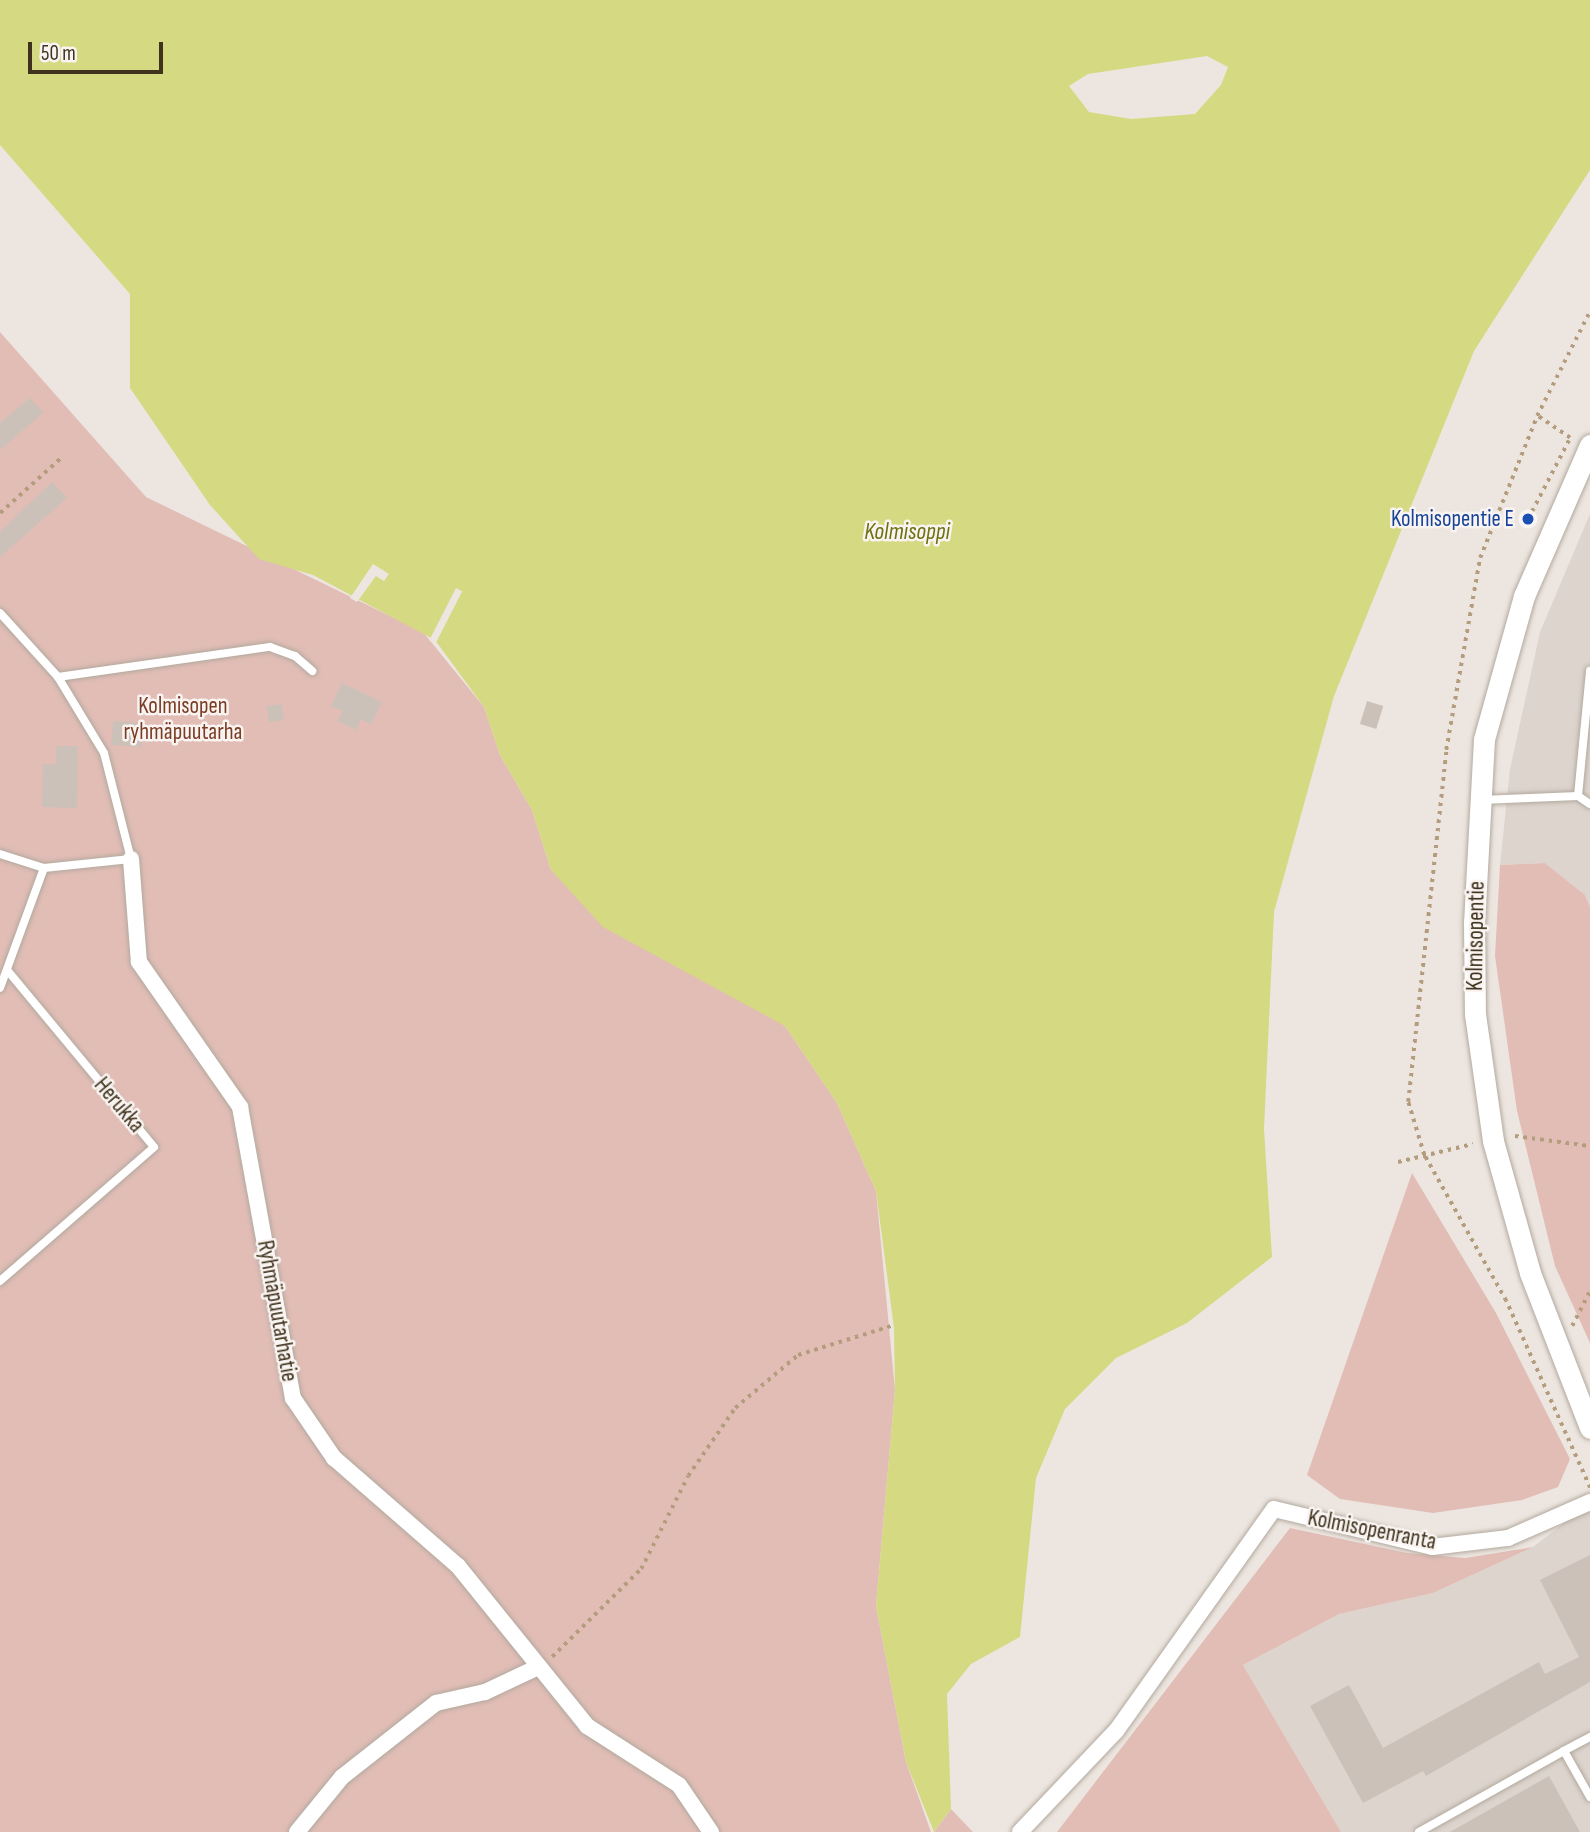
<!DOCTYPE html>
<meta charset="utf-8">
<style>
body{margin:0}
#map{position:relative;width:1590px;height:1832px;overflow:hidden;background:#ede6e0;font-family:"Sofia Sans Condensed",sans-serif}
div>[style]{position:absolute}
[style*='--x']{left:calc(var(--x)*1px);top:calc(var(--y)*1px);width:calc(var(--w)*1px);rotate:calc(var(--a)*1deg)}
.built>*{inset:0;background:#ddd4ce}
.green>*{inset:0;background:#e1bdb6}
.water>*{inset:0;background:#d5d981}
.pier>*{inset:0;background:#ede6e0;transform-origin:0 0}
.building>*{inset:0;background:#cbc1b8;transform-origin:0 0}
.path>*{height:3.5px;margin-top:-1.75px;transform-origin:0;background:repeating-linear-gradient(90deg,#b49d7d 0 3.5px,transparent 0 8.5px)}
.roads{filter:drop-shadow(0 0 2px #b2a99e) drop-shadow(0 0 2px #b2a99e)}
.service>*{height:8px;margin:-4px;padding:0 4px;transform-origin:4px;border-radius:4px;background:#fff}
.minor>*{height:16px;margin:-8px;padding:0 8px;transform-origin:8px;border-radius:8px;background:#fff}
.secondary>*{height:21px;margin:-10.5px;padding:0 10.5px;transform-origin:10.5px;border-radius:10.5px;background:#fff}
.dots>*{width:19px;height:19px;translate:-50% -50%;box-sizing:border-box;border:4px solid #f9f4f1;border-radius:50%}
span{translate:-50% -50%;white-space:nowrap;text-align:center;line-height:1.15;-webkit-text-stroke:5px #f9f4f1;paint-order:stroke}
.transit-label{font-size:23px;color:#164399}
.right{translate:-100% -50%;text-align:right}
.park-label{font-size:23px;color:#7b3c24}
.street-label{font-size:23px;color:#40331e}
.water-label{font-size:24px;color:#6d7211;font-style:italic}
.scale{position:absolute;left:28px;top:42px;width:135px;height:32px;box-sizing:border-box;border:4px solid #40331e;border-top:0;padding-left:9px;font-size:21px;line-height:24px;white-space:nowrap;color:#40331e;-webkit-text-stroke:5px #f9f4f1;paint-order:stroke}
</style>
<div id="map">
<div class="built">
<i style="clip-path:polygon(1590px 514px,1590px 907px,1585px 895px,1545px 863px,1500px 865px,1510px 769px,1540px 632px)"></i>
<i style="clip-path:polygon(1590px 1503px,1590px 1832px,1341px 1832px,1243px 1665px,1339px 1614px,1433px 1593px,1533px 1547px)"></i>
</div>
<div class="green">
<i style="clip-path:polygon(0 332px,146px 497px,423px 632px,484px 707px,500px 755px,532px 810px,551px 870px,785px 1026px,837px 1103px,876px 1191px,895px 1390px,876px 1606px,906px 1762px,931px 1832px,0 1832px)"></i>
<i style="clip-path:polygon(1545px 863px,1585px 895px,1590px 907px,1590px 1343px,1555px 1266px,1517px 1111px,1495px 956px,1500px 865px)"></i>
<i style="clip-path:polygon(1412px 1173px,1496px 1313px,1570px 1459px,1558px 1487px,1522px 1500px,1433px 1513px,1340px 1499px,1307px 1475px)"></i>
<i style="clip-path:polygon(1290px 1528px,1407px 1553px,1465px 1558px,1533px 1547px,1433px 1593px,1339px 1614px,1243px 1665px,1341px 1832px,1057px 1832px)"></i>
<i style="clip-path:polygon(951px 1809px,973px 1832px,934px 1832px)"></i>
</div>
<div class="water">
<i style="clip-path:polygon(evenodd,0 0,1590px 0,1590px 170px,1474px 351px,1334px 696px,1274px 912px,1264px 1129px,1272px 1257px,1187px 1323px,1116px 1358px,1065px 1409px,1036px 1478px,1020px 1637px,971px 1664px,947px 1694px,951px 1809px,934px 1832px,906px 1762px,876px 1606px,895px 1390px,894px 1328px,876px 1191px,837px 1103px,785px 1026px,603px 927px,551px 870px,532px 810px,500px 755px,484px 707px,435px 640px,313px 575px,259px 559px,210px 505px,130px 388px,130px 294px,0 145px,0 0,1207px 56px,1228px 67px,1221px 85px,1195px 114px,1131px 119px,1089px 112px,1069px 86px,1088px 74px,1207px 56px)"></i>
</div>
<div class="pier">
<i style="clip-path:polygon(373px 564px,389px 574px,384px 581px,376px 576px,357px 602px,350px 598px)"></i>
<i style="left:456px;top:588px;width:7px;height:59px;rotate:27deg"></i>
</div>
<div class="building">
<i style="clip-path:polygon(30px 398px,43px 413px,0 450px,0 423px)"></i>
<i style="clip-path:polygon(52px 482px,67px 498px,0 557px,0 532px)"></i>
<i style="clip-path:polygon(342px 683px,382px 702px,371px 724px,361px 719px,356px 730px,338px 721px,342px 711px,331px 706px)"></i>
<i style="left:1367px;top:701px;width:17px;height:24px;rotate:17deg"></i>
<i style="left:281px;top:704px;width:16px;height:15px;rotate:79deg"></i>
<i style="left:113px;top:721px;width:30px;height:24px;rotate:4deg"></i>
<i style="clip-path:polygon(56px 746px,78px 746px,77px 808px,42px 807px,43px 764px,56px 764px)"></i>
<i style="clip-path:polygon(1590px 1555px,1590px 1682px,1426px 1776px,1423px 1771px,1363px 1803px,1310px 1706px,1349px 1685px,1383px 1748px,1539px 1662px,1545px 1674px,1579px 1657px,1540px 1580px)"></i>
<i style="clip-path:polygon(1549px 1776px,1580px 1832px,1450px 1832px)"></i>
</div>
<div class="path">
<i style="--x:0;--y:513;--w:82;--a:-42"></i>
<i style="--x:1528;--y:519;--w:91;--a:-62.6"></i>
<i style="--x:1570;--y:438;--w:40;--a:-146"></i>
<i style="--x:1515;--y:1136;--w:76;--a:7.6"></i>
<i style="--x:1398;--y:1162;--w:77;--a:-13.5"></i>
<i style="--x:1572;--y:1326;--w:39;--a:-63"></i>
<i style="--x:1590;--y:1488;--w:205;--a:-114.2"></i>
<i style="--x:1506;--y:1301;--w:167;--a:-119.3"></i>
<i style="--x:1424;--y:1155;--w:55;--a:-106.8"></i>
<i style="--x:1408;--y:1102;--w:354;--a:-83.8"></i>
<i style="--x:1446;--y:750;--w:195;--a:-80"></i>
<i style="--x:1480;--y:558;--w:153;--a:-68.1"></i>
<i style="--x:1537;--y:416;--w:118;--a:-63.2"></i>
<i style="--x:552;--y:1657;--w:125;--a:-44.7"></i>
<i style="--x:641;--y:1569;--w:104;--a:-63.2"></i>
<i style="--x:688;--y:1476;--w:83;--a:-55.3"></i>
<i style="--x:735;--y:1408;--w:82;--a:-40.1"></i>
<i style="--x:798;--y:1355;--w:97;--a:-17.3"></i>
</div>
<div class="roads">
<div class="service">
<i style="--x:0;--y:613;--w:86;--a:47.8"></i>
<i style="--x:58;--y:677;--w:214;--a:-8.1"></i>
<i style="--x:270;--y:647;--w:27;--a:20"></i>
<i style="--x:295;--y:656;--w:23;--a:41"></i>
<i style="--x:1578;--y:796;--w:126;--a:-84.5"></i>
<i style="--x:1481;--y:800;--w:97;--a:-2.4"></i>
<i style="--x:1578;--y:796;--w:14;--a:34"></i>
<i style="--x:0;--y:854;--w:46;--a:17.7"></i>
<i style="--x:44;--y:868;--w:87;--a:-5.9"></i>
<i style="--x:131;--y:859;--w:109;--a:-104.3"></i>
<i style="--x:104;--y:753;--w:89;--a:-121.2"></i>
<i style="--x:0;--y:988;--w:128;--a:-69.9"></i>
<i style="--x:0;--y:1281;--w:204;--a:-41"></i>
<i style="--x:154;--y:1147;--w:230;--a:-129.7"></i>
<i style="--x:1590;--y:1737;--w:30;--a:152"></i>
<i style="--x:1564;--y:1751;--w:53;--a:60.5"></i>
<i style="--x:1419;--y:1832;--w:166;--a:-29.2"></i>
</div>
<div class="minor">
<i style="--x:131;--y:859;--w:103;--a:85.6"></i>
<i style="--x:139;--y:962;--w:177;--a:55.1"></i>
<i style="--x:240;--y:1107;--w:296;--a:79.7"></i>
<i style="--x:293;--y:1398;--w:73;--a:55.7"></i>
<i style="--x:334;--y:1458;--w:164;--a:41.1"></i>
<i style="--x:458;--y:1566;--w:206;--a:51.1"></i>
<i style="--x:587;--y:1726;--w:109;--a:32.7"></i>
<i style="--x:679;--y:1785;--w:57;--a:55.8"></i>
<i style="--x:297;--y:1832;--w:71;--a:-50.7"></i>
<i style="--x:342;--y:1777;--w:120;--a:-38.2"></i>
<i style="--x:436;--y:1703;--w:50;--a:-12.7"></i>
<i style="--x:485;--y:1692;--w:56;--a:-25.2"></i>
<i style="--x:1020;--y:1832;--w:139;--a:-46.5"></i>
<i style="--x:1116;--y:1731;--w:272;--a:-54.6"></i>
<i style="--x:1274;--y:1509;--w:163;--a:13.5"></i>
<i style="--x:1432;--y:1547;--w:77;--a:-6.8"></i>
<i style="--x:1508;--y:1538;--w:90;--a:-23.7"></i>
</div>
<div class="secondary">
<i style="--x:1590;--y:445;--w:165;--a:113.6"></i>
<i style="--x:1524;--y:596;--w:148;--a:105.6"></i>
<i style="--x:1484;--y:739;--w:183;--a:93.1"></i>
<i style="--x:1474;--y:922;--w:92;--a:89.4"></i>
<i style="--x:1475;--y:1014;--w:128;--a:81.9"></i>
<i style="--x:1493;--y:1141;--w:137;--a:74.3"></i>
<i style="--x:1530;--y:1273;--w:166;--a:68.8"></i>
</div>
</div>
<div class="dots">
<i style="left:1528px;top:519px;background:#1a4fb4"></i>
</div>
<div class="transit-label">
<span class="right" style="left:1514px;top:519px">Kolmisopentie E</span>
</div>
<div class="park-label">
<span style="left:183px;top:719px">Kolmisopen<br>ryhmäpuutarha</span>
</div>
<div class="street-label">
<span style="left:1476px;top:936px;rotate:-89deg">Kolmisopentie</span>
<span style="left:119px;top:1105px;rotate:50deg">Herukka</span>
<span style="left:277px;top:1311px;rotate:80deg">Ryhmäpuutarhatie</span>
<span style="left:1372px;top:1530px;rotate:11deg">Kolmisopenranta</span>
</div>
<div class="water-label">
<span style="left:907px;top:532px">Kolmisoppi</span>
</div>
<div class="scale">50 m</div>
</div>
